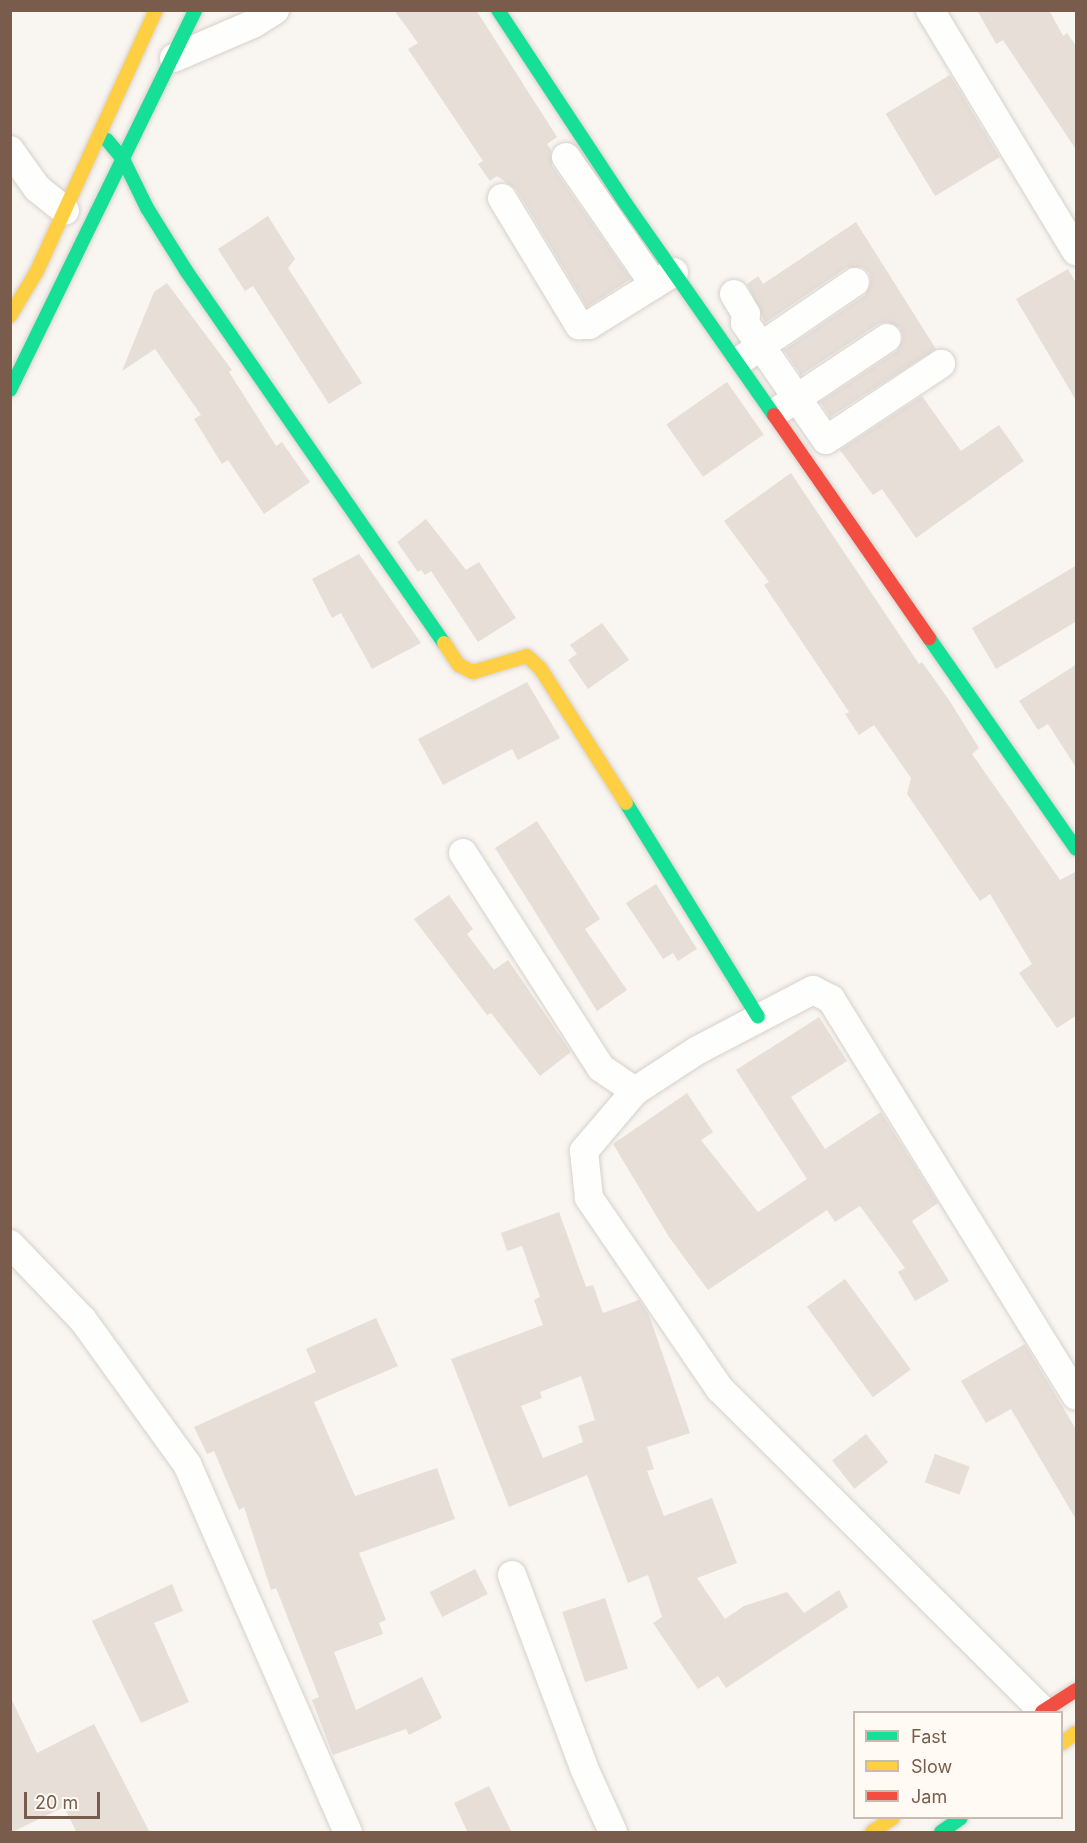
<!DOCTYPE html>
<style>
body{margin:0}
#map{position:relative;width:1087px;height:1843px;overflow:hidden;background:#f9f5f0;font-family:Inter,sans-serif}
div>[style]{position:absolute}
[style*='--x']{left:calc(var(--x)*1px);top:calc(var(--y)*1px);width:calc(var(--w)*1px);rotate:calc(var(--a)*1deg)}
.building>*{inset:0;background:#e6ded7;transform-origin:0 0}
.roads{filter:drop-shadow(0 0 2px #d7d1cb) drop-shadow(0 0 2px #d7d1cb)}
.street>*{height:28px;margin:-14px;padding:0 14px;transform-origin:14px;border-radius:14px;background:#fefefd}
.fast>*{height:14px;margin:-7px;padding:0 7px;transform-origin:7px;border-radius:7px;background:#16e098}
.slow>*{height:14px;margin:-7px;padding:0 7px;transform-origin:7px;border-radius:7px;background:#ffcf43}
.jam>*{height:14px;margin:-7px;padding:0 7px;transform-origin:7px;border-radius:7px;background:#f24e42}
span{translate:-50% -50%;white-space:nowrap;text-align:center;line-height:1.15;-webkit-text-stroke:5px #fffaf3;paint-order:stroke}
.frame{position:absolute;inset:0;border:12px solid #7a5c4d;pointer-events:none}
.legend{position:absolute;left:853px;top:1711px;width:210px;height:108px;box-sizing:border-box;background:#fffaf3;border:2px solid #cabbb1;margin:0;padding:8px 10px;list-style:none;font-size:18px;color:#7a5c4d}
.legend li{display:flex;align-items:center;gap:12px;height:30px}
.legend b{width:30px;border:2px solid #cabbb1}
.scale{position:absolute;left:24px;top:1792px;width:76px;height:27px;box-sizing:border-box;border:3px solid #7a5c4d;border-top:0;padding-left:8px;font-size:18px;line-height:21px;white-space:nowrap;color:#7a5c4d;-webkit-text-stroke:4px #fffaf3;paint-order:stroke}
</style>
<div id="map">
<div class="building">
<i style="clip-path:polygon(394px 10px,476px 10px,557px 137px,547px 144px,551px 150px,552px 166px,631px 279px,587px 307px,516px 189px,497px 176px,490px 181px,478px 164px,483px 161px,408px 49px,418px 43px)"></i>
<i style="clip-path:polygon(977px 10px,1049px 10px,1063px 36px,1067px 33px,1077px 47px,1077px 151px,1003px 40px,996px 44px)"></i>
<i style="left:950px;top:75px;width:96px;height:75px;rotate:59deg"></i>
<i style="clip-path:polygon(268px 216px,295px 259px,288px 268px,362px 383px,329px 404px,253px 286px,245px 291px,218px 249px)"></i>
<i style="clip-path:polygon(856px 222px,936px 349px,830px 417px,820px 402px,897px 351px,903px 338px,900px 328px,887px 322px,878px 324px,801px 375px,784px 350px,865px 295px,871px 281px,869px 273px,862px 267px,846px 268px,765px 323px,747px 284px,758px 276px,763px 284px)"></i>
<i style="clip-path:polygon(1068px 269px,1077px 284px,1077px 402px,1016px 299px)"></i>
<i style="clip-path:polygon(167px 283px,232px 370px,229px 372px,276px 446px,282px 442px,310px 482px,264px 514px,228px 460px,222px 464px,194px 419px,201px 415px,155px 349px,122px 371px,154px 292px)"></i>
<i style="left:727px;top:382px;width:64px;height:74px;rotate:55deg"></i>
<i style="clip-path:polygon(922px 396px,961px 451px,999px 425px,1024px 461px,916px 538px,882px 489px,873px 495px,840px 450px)"></i>
<i style="clip-path:polygon(791px 473px,919px 664px,922px 662px,949px 700px,979px 748px,972px 754px,1060px 880px,1077px 871px,1077px 1015px,1057px 1028px,1019px 973px,1032px 964px,990px 894px,980px 901px,907px 794px,911px 778px,874px 725px,859px 735px,845px 714px,849px 712px,764px 585px,769px 582px,724px 521px)"></i>
<i style="clip-path:polygon(426px 519px,466px 570px,479px 562px,516px 618px,478px 642px,431px 571px,425px 575px,421px 570px,418px 572px,397px 542px)"></i>
<i style="clip-path:polygon(359px 554px,421px 643px,372px 669px,341px 613px,332px 618px,312px 579px)"></i>
<i style="clip-path:polygon(1077px 565px,1077px 621px,996px 669px,972px 628px)"></i>
<i style="clip-path:polygon(602px 623px,629px 660px,588px 689px,568px 660px,577px 654px,570px 645px)"></i>
<i style="clip-path:polygon(1077px 664px,1077px 769px,1048px 724px,1038px 730px,1019px 701px)"></i>
<i style="clip-path:polygon(527px 682px,560px 738px,518px 760px,512px 749px,443px 785px,418px 739px)"></i>
<i style="clip-path:polygon(537px 821px,600px 919px,585px 929px,627px 990px,597px 1011px,495px 848px)"></i>
<i style="clip-path:polygon(656px 884px,697px 949px,678px 961px,673px 953px,663px 959px,626px 903px)"></i>
<i style="clip-path:polygon(449px 895px,473px 929px,467px 934px,494px 970px,508px 960px,571px 1052px,540px 1076px,491px 1013px,487px 1015px,414px 919px)"></i>
<i style="clip-path:polygon(819px 1017px,847px 1061px,791px 1097px,825px 1149px,881px 1112px,938px 1203px,912px 1221px,949px 1281px,915px 1301px,898px 1272px,905px 1268px,860px 1206px,835px 1222px,827px 1210px,708px 1290px,669px 1237px,613px 1144px,687px 1093px,713px 1132px,701px 1140px,758px 1212px,807px 1179px,736px 1070px)"></i>
<i style="clip-path:polygon(evenodd,559px 1212px,586px 1287px,593px 1285px,603px 1313px,639px 1300px,649px 1315px,690px 1433px,647px 1447px,654px 1469px,647px 1471px,664px 1516px,712px 1498px,737px 1563px,697px 1578px,725px 1619px,744px 1606px,787px 1592px,804px 1613px,839px 1590px,848px 1607px,726px 1688px,718px 1676px,698px 1689px,653px 1623px,662px 1617px,648px 1575px,628px 1583px,587px 1475px,509px 1507px,451px 1359px,543px 1325px,534px 1300px,540px 1297px,522px 1246px,507px 1251px,501px 1233px,559px 1212px,581px 1376px,595px 1420px,578px 1426px,583px 1442px,543px 1458px,521px 1406px,542px 1398px,540px 1392px,581px 1376px)"></i>
<i style="left:845px;top:1279px;width:112px;height:47px;rotate:54deg"></i>
<i style="clip-path:polygon(376px 1318px,398px 1366px,314px 1402px,355px 1496px,437px 1468px,455px 1519px,359px 1553px,386px 1620px,379px 1623px,383px 1634px,334px 1652px,356px 1710px,422px 1677px,442px 1718px,409px 1735px,406px 1729px,333px 1755px,312px 1700px,319px 1697px,276px 1588px,271px 1590px,244px 1507px,239px 1510px,214px 1451px,207px 1454px,194px 1427px,316px 1372px,306px 1349px)"></i>
<i style="clip-path:polygon(1025px 1344px,1077px 1431px,1077px 1521px,1011px 1409px,986px 1423px,961px 1381px)"></i>
<i style="left:866px;top:1434px;width:36px;height:43px;rotate:52deg"></i>
<i style="left:935px;top:1454px;width:37px;height:30px;rotate:20deg"></i>
<i style="left:475px;top:1569px;width:28px;height:51px;rotate:63deg"></i>
<i style="clip-path:polygon(172px 1584px,183px 1611px,154px 1623px,189px 1702px,141px 1723px,92px 1621px)"></i>
<i style="left:605px;top:1598px;width:74px;height:45px;rotate:72deg"></i>
<i style="clip-path:polygon(10px 1696px,37px 1753px,94px 1724px,150px 1833px,77px 1833px,64px 1807px,10px 1833px)"></i>
<i style="clip-path:polygon(489px 1786px,512px 1833px,468px 1833px,454px 1803px)"></i>
</div>
<div class="roads">
<div class="street">
<i style="--x:930;--y:10;--w:282;--a:58.8"></i>
<i style="--x:174;--y:58;--w:86;--a:-23.3"></i>
<i style="--x:253;--y:24;--w:26;--a:-32"></i>
<i style="--x:10;--y:150;--w:47;--a:54.6"></i>
<i style="--x:37;--y:188;--w:36;--a:39"></i>
<i style="--x:566;--y:157;--w:155;--a:55.3"></i>
<i style="--x:502;--y:198;--w:149;--a:58.8"></i>
<i style="--x:579;--y:325;--w:10;--a:0"></i>
<i style="--x:589;--y:325;--w:100;--a:-31.9"></i>
<i style="--x:734;--y:294;--w:23;--a:59"></i>
<i style="--x:746;--y:314;--w:9;--a:96"></i>
<i style="--x:745;--y:323;--w:142;--a:55.3"></i>
<i style="--x:826;--y:440;--w:138;--a:-33.5"></i>
<i style="--x:745;--y:357;--w:133;--a:-34.3"></i>
<i style="--x:782;--y:408;--w:126;--a:-33.7"></i>
<i style="--x:463;--y:853;--w:255;--a:57.3"></i>
<i style="--x:601;--y:1068;--w:41;--a:34.1"></i>
<i style="--x:635;--y:1091;--w:75;--a:-33.1"></i>
<i style="--x:698;--y:1050;--w:130;--a:-27.6"></i>
<i style="--x:813;--y:990;--w:20;--a:27"></i>
<i style="--x:831;--y:999;--w:466;--a:58.3"></i>
<i style="--x:635;--y:1091;--w:79;--a:130.4"></i>
<i style="--x:584;--y:1151;--w:47;--a:83.9"></i>
<i style="--x:589;--y:1198;--w:232;--a:55.6"></i>
<i style="--x:720;--y:1389;--w:457;--a:44.9"></i>
<i style="--x:10;--y:1244;--w:105;--a:46.2"></i>
<i style="--x:83;--y:1320;--w:178;--a:54.2"></i>
<i style="--x:187;--y:1464;--w:402;--a:66.4"></i>
<i style="--x:512;--y:1575;--w:206;--a:69.5"></i>
<i style="--x:584;--y:1768;--w:70;--a:65.6"></i>
</div>
<div class="fast">
<i style="--x:498;--y:10;--w:232;--a:56.6"></i>
<i style="--x:626;--y:204;--w:258;--a:55"></i>
<i style="--x:107;--y:140;--w:25;--a:50"></i>
<i style="--x:123;--y:159;--w:55;--a:63.9"></i>
<i style="--x:147;--y:208;--w:75;--a:58"></i>
<i style="--x:187;--y:272;--w:451;--a:55.3"></i>
<i style="--x:10;--y:390;--w:423;--a:-64"></i>
<i style="--x:929;--y:638;--w:257;--a:55.1"></i>
<i style="--x:626;--y:803;--w:251;--a:58.3"></i>
<i style="--x:941;--y:1832;--w:24;--a:-35"></i>
</div>
<div class="slow">
<i style="--x:10;--y:316;--w:52;--a:-59"></i>
<i style="--x:37;--y:271;--w:287;--a:-65.5"></i>
<i style="--x:444;--y:643;--w:27;--a:56"></i>
<i style="--x:459;--y:665;--w:16;--a:27"></i>
<i style="--x:473;--y:672;--w:56;--a:-16.5"></i>
<i style="--x:527;--y:656;--w:18;--a:43"></i>
<i style="--x:540;--y:668;--w:160;--a:57.5"></i>
<i style="--x:1062;--y:1743;--w:17;--a:-36"></i>
<i style="--x:872;--y:1832;--w:25;--a:-34"></i>
</div>
<div class="jam">
<i style="--x:774;--y:415;--w:272;--a:55.2"></i>
<i style="--x:1042;--y:1712;--w:40;--a:-32.9"></i>
</div>
</div>
<div class="frame"></div>
<ul class="legend">
<li><b style="height:8px;background:#16e098"></b>Fast</li>
<li><b style="height:8px;background:#ffcf43"></b>Slow</li>
<li><b style="height:8px;background:#f24e42"></b>Jam</li>
</ul>
<div class="scale">20 m</div>
</div>
